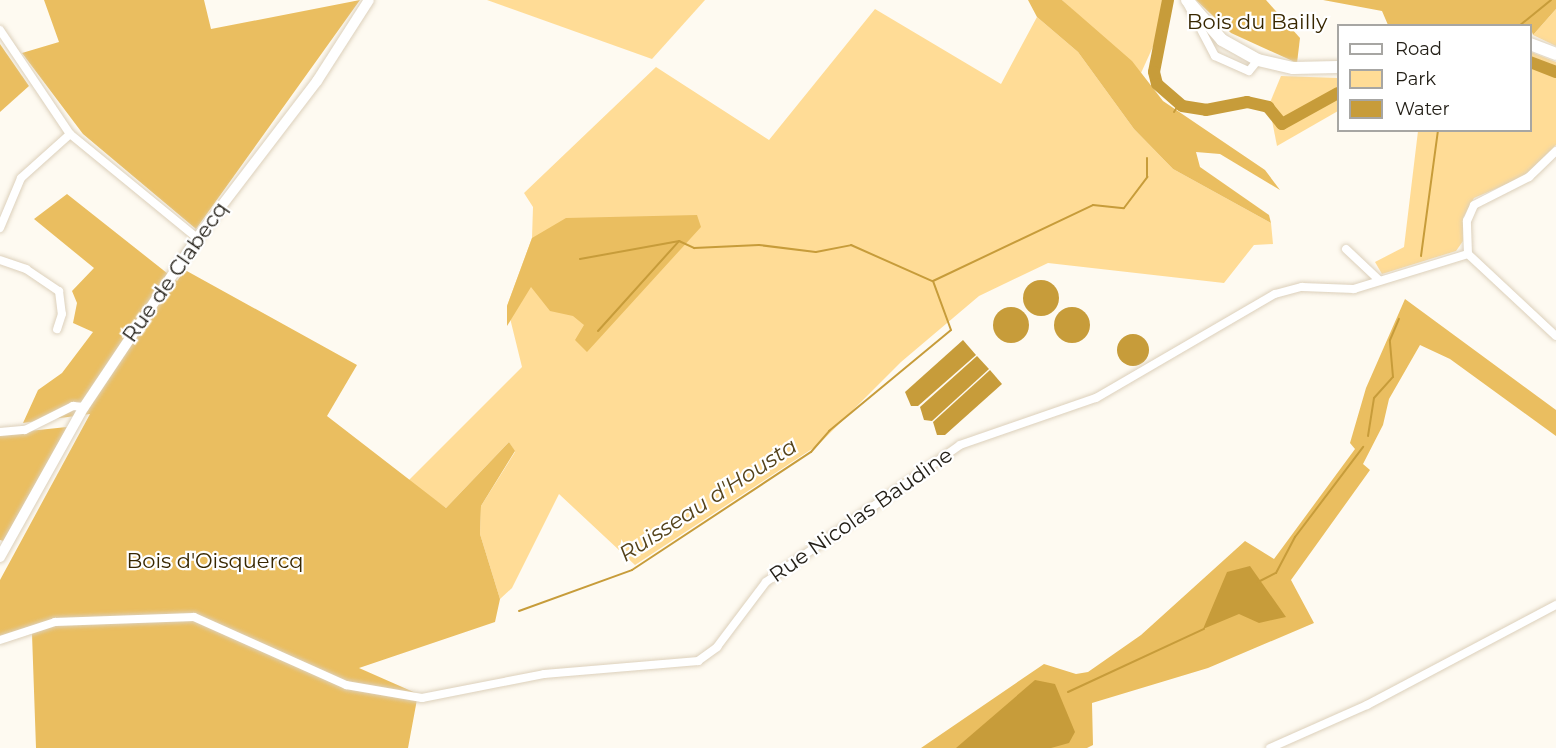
<!DOCTYPE html>
<style>
body{margin:0}
#map{position:relative;width:1556px;height:748px;overflow:hidden;background:#fefaf1;font-family:Montserrat,sans-serif}
div>[style]{position:absolute}
[style*='--x']{left:calc(var(--x)*1px);top:calc(var(--y)*1px);width:calc(var(--w)*1px);rotate:calc(var(--a)*1deg)}
.green>*{inset:0;background:#ffdc96}
.forest>*{inset:0;background:#eabe60}
.water>*{inset:0;background:#c79c3a}
.round{border-radius:50%}
.stream>*{height:2px;margin:-1px;padding:0 1px;transform-origin:1px;border-radius:1px;background:#c79c3a}
.river>*{height:12px;margin:-6px;padding:0 6px;transform-origin:6px;border-radius:6px;background:#c79c3a}
.roads{filter:drop-shadow(0 0 2px #dcd0bb) drop-shadow(0 0 2px #dcd0bb)}
.minor>*{height:8px;margin:-4px;padding:0 4px;transform-origin:4px;border-radius:4px;background:#fff}
.tertiary>*{height:10px;margin:-5px;padding:0 5px;transform-origin:5px;border-radius:5px;background:#fff}
.secondary>*{height:12px;margin:-6px;padding:0 6px;transform-origin:6px;border-radius:6px;background:#fff}
span{translate:-50% -50%;white-space:nowrap;text-align:center;line-height:1.15;-webkit-text-stroke:4.5px #fff;paint-order:stroke}
.park-label{font-size:21px;color:#382700}
.street-label{font-size:21px;color:#242018}
.water-label{font-size:22px;color:#54421a;font-style:italic}
.legend{position:absolute;left:1337px;top:24px;width:195px;height:108px;box-sizing:border-box;background:#fff;border:2px solid #a7a6a3;margin:0;padding:8px 10px;list-style:none;font-size:18px;color:#242018}
.legend li{display:flex;align-items:center;gap:12px;height:30px}
.legend b{width:30px;border:2px solid #a7a6a3}
</style>
<div id="map">
<div class="green">
<i style="clip-path:polygon(487px 0,705px 0,652px 59px)"></i>
<i style="clip-path:polygon(1062px 0,1162px 0,1161px 29px,1141px 73px)"></i>
<i style="clip-path:polygon(875px 9px,1001px 84px,1037px 17px,1078px 52px,1134px 129px,1173px 169px,1271px 223px,1273px 244px,1254px 245px,1224px 283px,1048px 263px,979px 296px,901px 362px,818px 445px,635px 565px,559px 494px,512px 588px,500px 599px,480px 534px,481px 506px,515px 452px,509px 442px,446px 508px,408px 481px,522px 367px,507px 306px,532px 238px,533px 207px,524px 193px,656px 67px,769px 140px)"></i>
<i style="clip-path:polygon(1556px 9px,1556px 46px,1533px 35px)"></i>
<i style="clip-path:polygon(1531px 52px,1556px 62px,1556px 145px,1523px 177px,1474px 198px,1463px 218px,1463px 241px,1456px 251px,1382px 274px,1375px 262px,1404px 247px,1418px 131px,1530px 130px)"></i>
<i style="clip-path:polygon(1281px 76px,1338px 78px,1338px 111px,1277px 146px,1269px 105px)"></i>
</div>
<div class="forest">
<i style="clip-path:polygon(44px 0,204px 0,211px 29px,360px 0,196px 229px,83px 134px,22px 53px,59px 42px)"></i>
<i style="clip-path:polygon(1028px 0,1062px 0,1132px 61px,1163px 101px,1265px 170px,1280px 190px,1220px 154px,1196px 152px,1200px 167px,1269px 215px,1271px 223px,1173px 169px,1134px 129px,1078px 52px,1037px 17px)"></i>
<i style="clip-path:polygon(1196px 0,1266px 0,1300px 38px,1297px 63px,1231px 33px)"></i>
<i style="clip-path:polygon(1323px 0,1556px 0,1556px 9px,1533px 35px,1530px 26px,1388px 25px,1382px 11px)"></i>
<i style="clip-path:polygon(0 44px,29px 86px,0 112px)"></i>
<i style="clip-path:polygon(67px 194px,177px 281px,185px 270px,357px 365px,327px 416px,446px 508px,509px 442px,515px 451px,481px 506px,480px 534px,500px 599px,495px 622px,359px 668px,418px 694px,408px 748px,36px 748px,32px 634px,0 642px,0 580px,90px 414px,23px 423px,38px 390px,62px 373px,93px 332px,73px 323px,77px 303px,72px 291px,94px 268px,34px 219px)"></i>
<i style="clip-path:polygon(697px 215px,701px 227px,587px 352px,575px 340px,584px 325px,573px 316px,550px 311px,531px 287px,507px 326px,507px 306px,532px 238px,566px 218px)"></i>
<i style="clip-path:polygon(1405px 299px,1556px 410px,1556px 436px,1450px 359px,1420px 345px,1389px 399px,1383px 425px,1363px 464px,1370px 470px,1291px 580px,1314px 623px,1208px 668px,1092px 703px,1093px 745px,1087px 748px,921px 748px,1044px 664px,1076px 674px,1088px 672px,1141px 635px,1245px 541px,1274px 559px,1355px 449px,1350px 443px,1366px 388px)"></i>
<i style="clip-path:polygon(67px 427px,7px 542px,0 540px,0 434px)"></i>
</div>
<div class="water">
<i class="round" style="left:1023px;top:280px;width:36px;height:36px"></i>
<i class="round" style="left:1054px;top:307px;width:36px;height:36px"></i>
<i class="round" style="left:993px;top:307px;width:36px;height:36px"></i>
<i class="round" style="left:1117px;top:334px;width:32px;height:32px"></i>
<i style="clip-path:polygon(963px 340px,976px 355px,918px 406px,911px 406px,905px 392px)"></i>
<i style="clip-path:polygon(977px 356px,989px 369px,932px 421px,924px 420px,920px 407px)"></i>
<i style="clip-path:polygon(990px 370px,1002px 384px,945px 435px,937px 435px,933px 422px)"></i>
<i style="clip-path:polygon(1250px 566px,1286px 617px,1259px 623px,1239px 614px,1203px 629px,1227px 572px)"></i>
<i style="clip-path:polygon(1035px 680px,1055px 684px,1075px 732px,1069px 743px,1051px 748px,956px 748px)"></i>
</div>
<div class="stream">
<i style="--x:1519;--y:26;--w:41;--a:-39.1"></i>
<i style="--x:1174;--y:112;--w:9;--a:-58"></i>
<i style="--x:1421;--y:256;--w:127;--a:-82.3"></i>
<i style="--x:580;--y:259;--w:101;--a:-10.3"></i>
<i style="--x:598;--y:331;--w:121;--a:-48"></i>
<i style="--x:679;--y:241;--w:17;--a:25"></i>
<i style="--x:694;--y:248;--w:65;--a:-2.6"></i>
<i style="--x:759;--y:245;--w:57;--a:7"></i>
<i style="--x:816;--y:252;--w:36;--a:-11"></i>
<i style="--x:851;--y:245;--w:89;--a:24"></i>
<i style="--x:1368;--y:436;--w:38;--a:-81"></i>
<i style="--x:1374;--y:398;--w:28;--a:-48"></i>
<i style="--x:1393;--y:377;--w:37;--a:-95"></i>
<i style="--x:1390;--y:340;--w:23;--a:-67"></i>
<i style="--x:1258;--y:582;--w:20;--a:-27"></i>
<i style="--x:1276;--y:573;--w:41;--a:-62.2"></i>
<i style="--x:1295;--y:537;--w:113;--a:-52.9"></i>
<i style="--x:519;--y:611;--w:120;--a:-19.9"></i>
<i style="--x:632;--y:570;--w:214;--a:-33.4"></i>
<i style="--x:811;--y:452;--w:28;--a:-49"></i>
<i style="--x:829;--y:431;--w:158;--a:-39.6"></i>
<i style="--x:951;--y:330;--w:52;--a:-110.2"></i>
<i style="--x:933;--y:281;--w:177;--a:-25.4"></i>
<i style="--x:1093;--y:205;--w:31;--a:6"></i>
<i style="--x:1124;--y:208;--w:39;--a:-53"></i>
<i style="--x:1147;--y:177;--w:19;--a:-90"></i>
<i style="--x:1068;--y:692;--w:150;--a:-24.9"></i>
</div>
<div class="river">
<i style="--x:1168;--y:0;--w:73;--a:101"></i>
<i style="--x:1154;--y:72;--w:12;--a:76"></i>
<i style="--x:1157;--y:84;--w:33;--a:41"></i>
<i style="--x:1182;--y:106;--w:24;--a:9"></i>
<i style="--x:1206;--y:110;--w:42;--a:-11"></i>
<i style="--x:1247;--y:102;--w:22;--a:13"></i>
<i style="--x:1268;--y:107;--w:22;--a:51"></i>
<i style="--x:1282;--y:124;--w:64;--a:-29"></i>
<i style="--x:1530;--y:62;--w:28;--a:21"></i>
</div>
<div class="roads">
<div class="minor">
<i style="--x:1187;--y:3;--w:60;--a:62.2"></i>
<i style="--x:1215;--y:56;--w:37;--a:24"></i>
<i style="--x:1249;--y:71;--w:14;--a:-51"></i>
<i style="--x:0;--y:30;--w:125;--a:56.1"></i>
<i style="--x:70;--y:134;--w:164;--a:39.3"></i>
<i style="--x:0;--y:228;--w:54;--a:-67.2"></i>
<i style="--x:21;--y:178;--w:66;--a:-41.9"></i>
<i style="--x:1346;--y:249;--w:45;--a:43.2"></i>
<i style="--x:1468;--y:254;--w:33;--a:-92"></i>
<i style="--x:1467;--y:221;--w:17;--a:-66"></i>
<i style="--x:1474;--y:205;--w:62;--a:-27"></i>
<i style="--x:1529;--y:177;--w:37;--a:-44"></i>
<i style="--x:1468;--y:254;--w:120;--a:43"></i>
<i style="--x:0;--y:260;--w:28;--a:19"></i>
<i style="--x:26;--y:269;--w:40;--a:34"></i>
<i style="--x:59;--y:291;--w:23;--a:83"></i>
<i style="--x:62;--y:314;--w:16;--a:108"></i>
<i style="--x:0;--y:432;--w:25;--a:-5"></i>
<i style="--x:25;--y:430;--w:54;--a:-26.6"></i>
<i style="--x:73;--y:406;--w:11;--a:5"></i>
<i style="--x:0;--y:640;--w:58;--a:-18.1"></i>
<i style="--x:55;--y:622;--w:139;--a:-2.1"></i>
<i style="--x:194;--y:617;--w:167;--a:24.1"></i>
<i style="--x:346;--y:685;--w:77;--a:9.7"></i>
<i style="--x:422;--y:698;--w:124;--a:-11.1"></i>
<i style="--x:544;--y:674;--w:155;--a:-4.8"></i>
<i style="--x:698;--y:661;--w:24;--a:-36"></i>
<i style="--x:717;--y:647;--w:81;--a:-53"></i>
<i style="--x:766;--y:582;--w:237;--a:-35.2"></i>
<i style="--x:960;--y:445;--w:144;--a:-19.1"></i>
<i style="--x:1096;--y:398;--w:207;--a:-30.2"></i>
<i style="--x:1275;--y:294;--w:28;--a:-15"></i>
<i style="--x:1302;--y:287;--w:52;--a:2.2"></i>
<i style="--x:1354;--y:289;--w:119;--a:-17.1"></i>
<i style="--x:1270;--y:748;--w:106;--a:-23.9"></i>
<i style="--x:1367;--y:705;--w:214;--a:-27.9"></i>
</div>
<div class="tertiary">
<i style="--x:0;--y:557;--w:172;--a:-60.8"></i>
<i style="--x:84;--y:407;--w:203;--a:-56.2"></i>
<i style="--x:197;--y:238;--w:198;--a:-52.6"></i>
<i style="--x:317;--y:81;--w:96;--a:-57.3"></i>
</div>
<div class="secondary">
<i style="--x:1187;--y:0;--w:53;--a:48.8"></i>
<i style="--x:1222;--y:40;--w:41;--a:29.1"></i>
<i style="--x:1258;--y:60;--w:36;--a:13"></i>
<i style="--x:1293;--y:68;--w:45;--a:-1.3"></i>
<i style="--x:1530;--y:44;--w:28;--a:21"></i>
</div>
</div>
<div class="park-label">
<span style="left:1257px;top:22px">Bois du Bailly</span>
<span style="left:215px;top:561px">Bois d'Oisquercq</span>
</div>
<div class="street-label">
<span style="left:175px;top:272px;rotate:-55deg">Rue de Clabecq</span>
<span style="left:861px;top:515px;rotate:-35deg">Rue Nicolas Baudine</span>
</div>
<div class="water-label">
<span style="left:708px;top:500px;rotate:-33deg">Ruisseau d'Housta</span>
</div>
<ul class="legend">
<li><b style="height:8px;background:#fff"></b>Road</li>
<li><b style="height:16px;background:#ffdc96"></b>Park</li>
<li><b style="height:16px;background:#c79c3a"></b>Water</li>
</ul>
</div>
